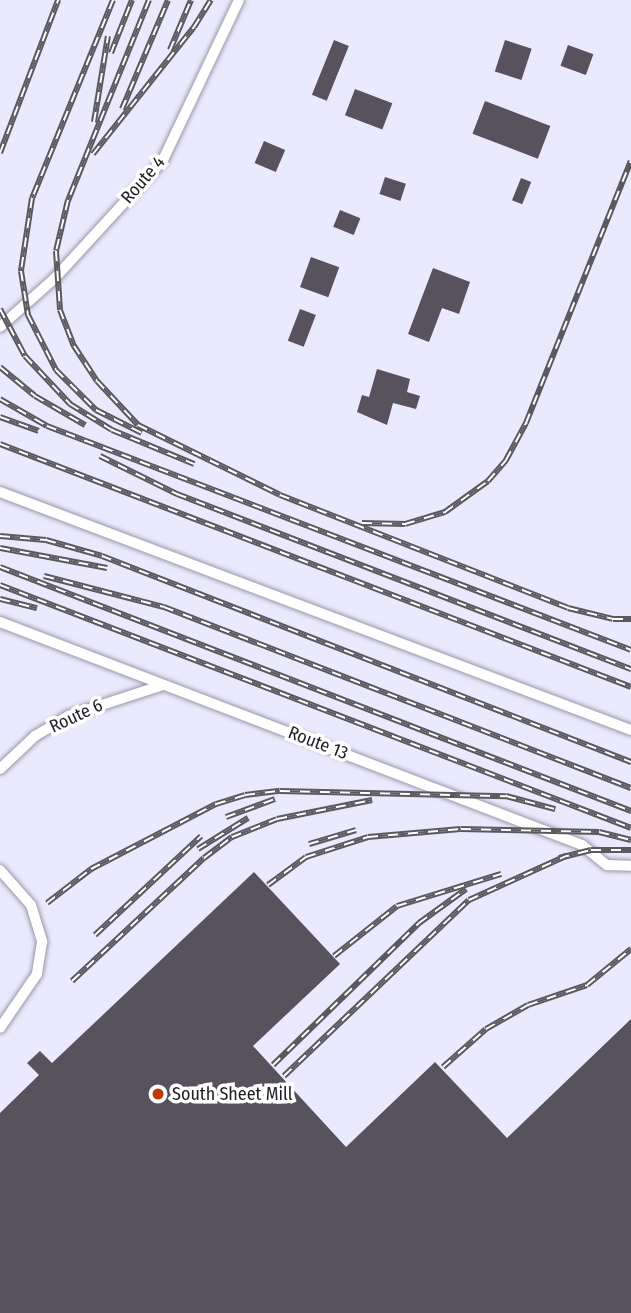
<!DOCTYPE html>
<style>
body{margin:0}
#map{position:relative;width:631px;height:1313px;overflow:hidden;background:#f7f7fe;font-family:"Fira Sans Condensed",sans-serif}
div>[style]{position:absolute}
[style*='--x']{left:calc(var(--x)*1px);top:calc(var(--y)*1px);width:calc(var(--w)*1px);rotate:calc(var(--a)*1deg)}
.built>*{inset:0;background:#eae9fd;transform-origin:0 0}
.building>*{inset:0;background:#58515e;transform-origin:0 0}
.roads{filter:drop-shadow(0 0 2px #9898a8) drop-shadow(0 0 2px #9898a8)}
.minor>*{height:10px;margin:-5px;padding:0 5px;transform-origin:5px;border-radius:5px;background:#fff}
.rail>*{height:6px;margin-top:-3px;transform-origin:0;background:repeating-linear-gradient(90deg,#fff 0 10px,#5a5960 0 20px);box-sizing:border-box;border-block:2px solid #5a5960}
.dots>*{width:19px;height:19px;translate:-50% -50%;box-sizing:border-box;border:4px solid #fff;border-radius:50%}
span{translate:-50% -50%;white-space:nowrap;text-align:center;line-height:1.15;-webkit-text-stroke:7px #fff;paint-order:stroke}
.street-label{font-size:18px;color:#1f1e25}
.poi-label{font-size:18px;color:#1f1e25}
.left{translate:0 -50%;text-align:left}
</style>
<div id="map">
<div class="built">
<i style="left:0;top:0;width:631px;height:1313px"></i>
</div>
<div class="building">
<i style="left:334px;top:40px;width:16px;height:59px;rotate:22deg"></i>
<i style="left:505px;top:40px;width:28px;height:33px;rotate:18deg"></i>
<i style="left:568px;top:45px;width:27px;height:22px;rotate:20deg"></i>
<i style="left:355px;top:89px;width:40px;height:28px;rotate:21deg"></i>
<i style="left:485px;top:101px;width:70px;height:35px;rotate:21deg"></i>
<i style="left:264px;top:141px;width:23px;height:24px;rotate:23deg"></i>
<i style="left:385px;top:177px;width:22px;height:18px;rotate:18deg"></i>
<i style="left:521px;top:178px;width:11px;height:24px;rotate:22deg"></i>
<i style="left:340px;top:210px;width:22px;height:18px;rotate:22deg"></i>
<i style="left:311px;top:257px;width:30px;height:32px;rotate:20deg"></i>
<i style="clip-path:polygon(433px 268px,470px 282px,459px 314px,442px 308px,429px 342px,408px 334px)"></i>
<i style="left:300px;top:309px;width:17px;height:34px;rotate:21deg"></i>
<i style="clip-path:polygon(377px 369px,410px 379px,407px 392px,420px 396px,416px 409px,393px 403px,387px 425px,357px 412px,362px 395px,369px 397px)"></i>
<i style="clip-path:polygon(254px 872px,340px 964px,253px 1046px,346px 1147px,435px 1062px,507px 1138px,631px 1019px,631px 1313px,0 1313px,0 1113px,39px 1075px,27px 1063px,40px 1051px,52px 1063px)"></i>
</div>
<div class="roads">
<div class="minor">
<i style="--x:0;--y:327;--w:74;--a:-41.7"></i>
<i style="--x:55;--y:278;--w:160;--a:-47.5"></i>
<i style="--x:163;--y:160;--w:177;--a:-64.6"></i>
<i style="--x:0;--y:492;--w:674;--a:20.67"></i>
<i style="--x:0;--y:622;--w:623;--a:20.96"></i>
<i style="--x:582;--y:845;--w:32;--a:39"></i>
<i style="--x:607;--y:865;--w:24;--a:2"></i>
<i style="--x:0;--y:769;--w:48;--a:-43.3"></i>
<i style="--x:35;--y:736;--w:39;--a:-31"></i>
<i style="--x:68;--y:716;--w:100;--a:-18.1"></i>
<i style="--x:0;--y:870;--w:47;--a:48.5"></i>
<i style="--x:31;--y:905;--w:39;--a:73"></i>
<i style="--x:42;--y:942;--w:32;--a:99"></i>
<i style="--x:37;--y:974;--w:65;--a:124.4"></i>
</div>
</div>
<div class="rail">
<i style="--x:113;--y:0;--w:214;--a:112.2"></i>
<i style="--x:32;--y:198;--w:74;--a:98.6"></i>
<i style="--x:21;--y:271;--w:45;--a:81"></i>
<i style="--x:28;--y:315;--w:62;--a:63"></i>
<i style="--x:56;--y:370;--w:57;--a:45"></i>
<i style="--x:96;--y:410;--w:51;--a:26.6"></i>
<i style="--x:149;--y:0;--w:216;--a:112"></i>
<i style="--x:68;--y:200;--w:52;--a:103.2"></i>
<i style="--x:56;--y:251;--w:59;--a:86.1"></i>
<i style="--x:60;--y:310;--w:39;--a:69"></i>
<i style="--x:74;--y:346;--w:42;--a:56.7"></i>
<i style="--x:97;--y:381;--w:60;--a:47"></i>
<i style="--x:138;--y:425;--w:158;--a:26.2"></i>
<i style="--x:280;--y:495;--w:309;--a:21.4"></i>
<i style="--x:568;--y:608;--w:46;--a:13.7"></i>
<i style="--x:613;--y:619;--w:18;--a:0"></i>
<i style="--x:170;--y:50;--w:54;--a:-67.2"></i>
<i style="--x:111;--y:53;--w:57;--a:-68.4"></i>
<i style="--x:122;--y:109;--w:118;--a:-67.1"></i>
<i style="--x:94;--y:122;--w:87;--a:-80.8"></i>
<i style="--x:0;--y:153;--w:164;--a:-69.2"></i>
<i style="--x:93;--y:154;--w:162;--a:-51.5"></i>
<i style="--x:194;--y:27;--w:32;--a:-58"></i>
<i style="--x:0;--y:309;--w:53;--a:62"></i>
<i style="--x:25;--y:356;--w:66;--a:46.8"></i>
<i style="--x:70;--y:404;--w:49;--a:31.8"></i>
<i style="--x:112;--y:430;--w:89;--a:22.5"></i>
<i style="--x:0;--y:367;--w:45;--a:39.6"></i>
<i style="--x:35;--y:396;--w:58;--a:30.1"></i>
<i style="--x:0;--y:399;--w:54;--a:29.9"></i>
<i style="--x:47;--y:426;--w:625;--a:20.98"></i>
<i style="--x:0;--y:417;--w:41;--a:19.7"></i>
<i style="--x:0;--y:444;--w:676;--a:21.06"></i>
<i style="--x:100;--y:456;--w:86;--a:26.3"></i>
<i style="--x:177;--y:494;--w:487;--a:21.1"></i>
<i style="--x:362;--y:523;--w:43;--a:1.3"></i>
<i style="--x:405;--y:524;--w:42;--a:-16.7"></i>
<i style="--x:445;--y:512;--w:53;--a:-35.8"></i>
<i style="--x:488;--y:481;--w:28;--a:-49"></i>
<i style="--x:506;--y:460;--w:42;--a:-61.6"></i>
<i style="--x:526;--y:423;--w:282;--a:-68.2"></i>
<i style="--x:0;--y:536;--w:46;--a:5"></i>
<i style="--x:46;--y:540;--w:58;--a:15.9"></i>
<i style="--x:102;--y:556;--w:568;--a:21.28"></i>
<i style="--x:0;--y:548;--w:109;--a:10.6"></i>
<i style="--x:0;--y:567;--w:677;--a:21.14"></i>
<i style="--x:44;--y:576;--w:124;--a:14.5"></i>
<i style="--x:164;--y:607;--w:501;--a:21.19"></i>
<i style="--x:0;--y:585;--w:676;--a:21.06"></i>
<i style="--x:0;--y:599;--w:38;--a:14"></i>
<i style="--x:226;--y:817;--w:52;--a:-20.2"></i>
<i style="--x:309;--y:844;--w:49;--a:-16.6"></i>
<i style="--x:198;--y:849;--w:59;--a:-31.8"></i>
<i style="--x:559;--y:858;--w:33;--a:-14"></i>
<i style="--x:591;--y:850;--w:40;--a:0"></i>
<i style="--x:268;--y:885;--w:47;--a:-36.4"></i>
<i style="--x:306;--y:857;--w:65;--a:-17.9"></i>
<i style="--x:368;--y:837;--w:93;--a:-4.9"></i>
<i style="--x:461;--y:829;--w:138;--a:1.2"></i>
<i style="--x:599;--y:832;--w:33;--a:14"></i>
<i style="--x:47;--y:903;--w:56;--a:-37.7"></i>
<i style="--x:91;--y:869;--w:141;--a:-27.5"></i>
<i style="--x:216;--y:804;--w:30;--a:-17"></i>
<i style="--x:245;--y:795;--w:35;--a:-7"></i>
<i style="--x:280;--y:791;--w:226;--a:1.3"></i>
<i style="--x:506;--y:796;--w:51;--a:14.9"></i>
<i style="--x:95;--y:935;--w:145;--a:-43"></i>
<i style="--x:334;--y:956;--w:80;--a:-38.4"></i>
<i style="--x:397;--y:906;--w:109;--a:-17.1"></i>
<i style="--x:72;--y:981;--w:180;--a:-43"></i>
<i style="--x:204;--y:858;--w:35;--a:-37"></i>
<i style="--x:232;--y:837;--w:48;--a:-21.8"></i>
<i style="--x:277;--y:819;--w:97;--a:-11.3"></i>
<i style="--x:273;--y:1065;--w:204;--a:-44.2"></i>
<i style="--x:419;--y:923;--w:58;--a:-35.9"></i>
<i style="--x:443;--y:1067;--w:57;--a:-41.5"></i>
<i style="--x:486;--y:1029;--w:48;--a:-29.7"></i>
<i style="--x:528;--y:1005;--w:62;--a:-18.7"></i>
<i style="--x:587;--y:985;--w:57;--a:-39.3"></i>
<i style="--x:284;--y:1076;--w:255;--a:-43.6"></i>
<i style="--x:469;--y:900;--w:107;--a:-24.4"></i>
</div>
<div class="dots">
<i style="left:158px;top:1094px;background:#bf3801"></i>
</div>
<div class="street-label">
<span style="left:143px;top:180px;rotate:-49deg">Route 4</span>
<span style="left:76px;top:716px;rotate:-25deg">Route 6</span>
<span style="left:318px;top:743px;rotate:21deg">Route 13</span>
</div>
<div class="poi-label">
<span class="left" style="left:172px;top:1094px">South Sheet Mill</span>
</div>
</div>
